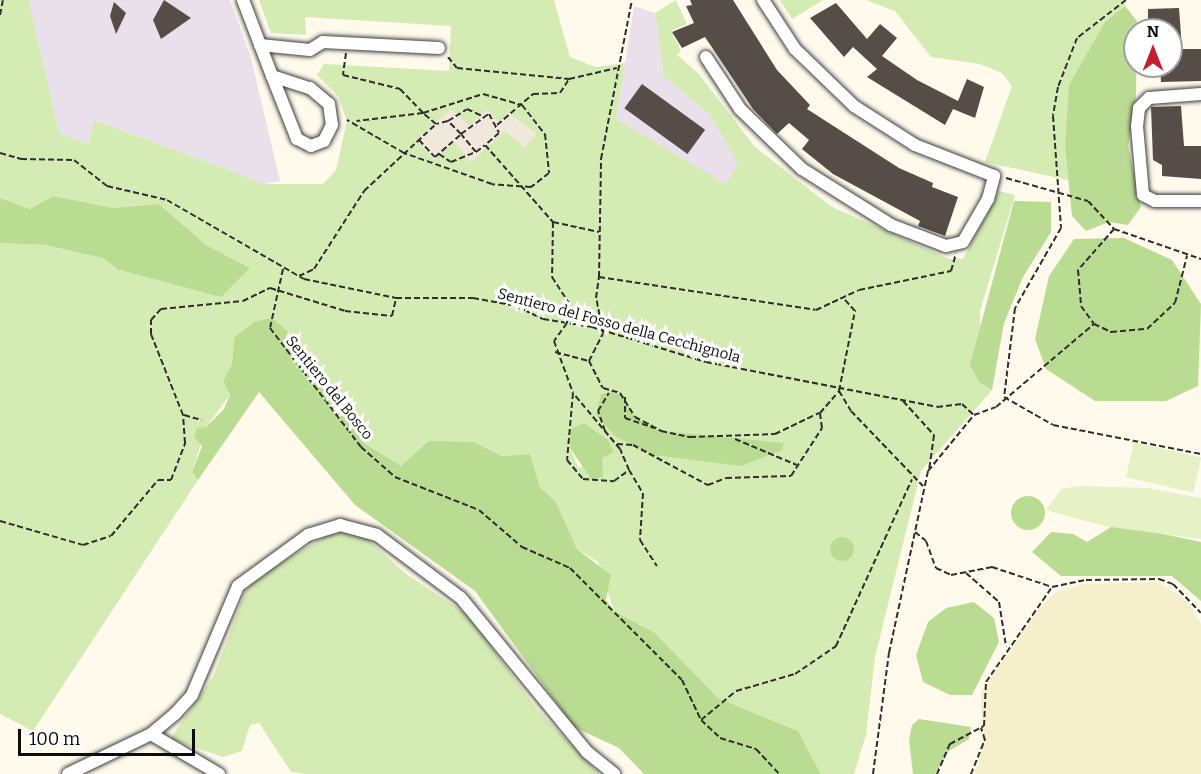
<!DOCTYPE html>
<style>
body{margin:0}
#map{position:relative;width:1201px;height:774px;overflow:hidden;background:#fffaec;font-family:Bitter,serif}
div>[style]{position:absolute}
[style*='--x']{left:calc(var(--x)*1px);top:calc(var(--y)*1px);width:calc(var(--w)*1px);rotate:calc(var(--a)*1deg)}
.industrial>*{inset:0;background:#eae0ec}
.farmland>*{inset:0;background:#f6efcb}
.green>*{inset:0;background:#d5ebb4}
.forest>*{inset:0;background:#badc92}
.round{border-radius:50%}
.pitch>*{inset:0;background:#e6f2c6;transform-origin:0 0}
.plaza>*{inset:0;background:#efe8db}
.building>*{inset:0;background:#564c48;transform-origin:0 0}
.path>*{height:2px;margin-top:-1px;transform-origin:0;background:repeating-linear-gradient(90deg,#2e2e2e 0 6px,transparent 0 9px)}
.roads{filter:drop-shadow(0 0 2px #3f3f3f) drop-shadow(0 0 2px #3f3f3f)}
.minor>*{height:12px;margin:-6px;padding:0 6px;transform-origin:6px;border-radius:6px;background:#fff}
span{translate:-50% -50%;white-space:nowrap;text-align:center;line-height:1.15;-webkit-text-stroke:6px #fff;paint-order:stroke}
.street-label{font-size:15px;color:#0c0c0c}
.north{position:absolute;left:1123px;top:18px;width:60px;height:60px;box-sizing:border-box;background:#fff;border:2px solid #9e9e9e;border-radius:50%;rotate:0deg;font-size:16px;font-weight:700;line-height:24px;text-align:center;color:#0c0c0c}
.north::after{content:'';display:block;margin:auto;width:21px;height:27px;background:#c31e34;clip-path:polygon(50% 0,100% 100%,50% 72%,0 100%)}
.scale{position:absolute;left:18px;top:729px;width:177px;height:27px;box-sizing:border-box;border:3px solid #0c0c0c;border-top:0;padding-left:8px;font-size:18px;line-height:21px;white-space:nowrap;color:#0c0c0c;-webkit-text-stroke:4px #fff;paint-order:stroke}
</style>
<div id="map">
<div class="industrial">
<i style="clip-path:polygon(29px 0,230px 0,251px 58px,280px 181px,265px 184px,96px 120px,88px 144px,59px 133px)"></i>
<i style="clip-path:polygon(634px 6px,655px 13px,664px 77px,709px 114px,739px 164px,726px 185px,616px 119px)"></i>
</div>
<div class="farmland">
<i style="clip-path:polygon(1159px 582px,1188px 602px,1201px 624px,1201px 774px,974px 774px,982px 749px,981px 692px,1038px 610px,1055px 593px,1082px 584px)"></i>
</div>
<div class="green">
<i style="clip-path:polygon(evenodd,0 0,29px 0,59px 133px,88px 144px,95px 120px,265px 184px,323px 184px,336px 170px,347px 121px,338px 96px,317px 75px,324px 64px,449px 71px,451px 26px,305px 17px,306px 35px,271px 33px,259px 0,554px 0,570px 57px,595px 67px,625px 63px,616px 119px,726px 184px,738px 163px,709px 114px,664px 77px,655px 13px,676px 0,687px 24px,671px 31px,681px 51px,677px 55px,698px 73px,755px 147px,832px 207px,949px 259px,963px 259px,999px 191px,1015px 195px,980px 311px,980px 383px,992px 390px,921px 471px,875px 657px,866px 735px,854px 774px,821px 774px,798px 731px,718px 698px,655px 633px,614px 611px,598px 562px,577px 549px,556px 502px,540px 487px,530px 454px,502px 456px,474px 442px,401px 466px,364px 443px,322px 380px,303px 365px,288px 332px,234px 338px,232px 364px,223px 381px,230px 395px,206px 427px,192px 472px,198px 480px,33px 731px,0 714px,0 243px,45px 245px,103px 258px,117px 269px,250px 268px,206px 245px,159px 204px,113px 208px,53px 196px,30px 209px,0 198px,0 0,572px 429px,614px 452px,579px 468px,570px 448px,572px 429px)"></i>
<i style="clip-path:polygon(780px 0,823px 0,792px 19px)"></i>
<i style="clip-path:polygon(866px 0,1123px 0,1125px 6px,1105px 22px,1065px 148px,1068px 180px,985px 162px,1012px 86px,1002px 73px,980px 64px,931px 57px,895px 11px)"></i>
<i style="clip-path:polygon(347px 532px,363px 535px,406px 574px,468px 615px,536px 708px,599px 774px,308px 774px,291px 772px,259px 723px,250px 725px,242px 751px,223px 757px,170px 739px,213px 677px,246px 590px,256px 578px,327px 535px)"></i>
</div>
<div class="forest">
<i style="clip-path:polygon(1125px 6px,1137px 21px,1136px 97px,1128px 146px,1141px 207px,1128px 225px,1109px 222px,1086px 231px,1072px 216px,1065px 148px,1069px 85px,1105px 22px)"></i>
<i style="clip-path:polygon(53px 196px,113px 208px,159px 204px,206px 245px,250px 268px,221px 297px,117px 269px,103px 258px,45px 245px,0 243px,0 198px,30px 209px)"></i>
<i style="clip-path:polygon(1014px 201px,1051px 202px,1051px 232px,1023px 277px,1004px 323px,992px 390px,980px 383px,970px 365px)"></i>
<i style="clip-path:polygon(1124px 238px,1172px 260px,1201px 304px,1198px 386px,1166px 401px,1095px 401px,1046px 369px,1035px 339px,1049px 276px,1074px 239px)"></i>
<i style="clip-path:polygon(272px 318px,288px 332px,303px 365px,322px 380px,364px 443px,401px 466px,429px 441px,474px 442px,502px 456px,530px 454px,540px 487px,556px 502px,577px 549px,611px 575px,606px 600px,614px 611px,655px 633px,718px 698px,798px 731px,821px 774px,644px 774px,619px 748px,574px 727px,475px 591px,355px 505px,259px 392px,198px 480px,192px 472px,202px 446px,194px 437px,197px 428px,206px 427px,224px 409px,230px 395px,223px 381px,232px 364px,234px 338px,254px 322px)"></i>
<i style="clip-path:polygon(613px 392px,625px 397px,635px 417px,661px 431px,784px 443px,782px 450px,741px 466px,654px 455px,616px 437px,596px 415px,601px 394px)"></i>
<i style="clip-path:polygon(584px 423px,608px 440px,614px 452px,602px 458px,603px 477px,591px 479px,570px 448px,571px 429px)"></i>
<i class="round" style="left:1011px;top:496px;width:34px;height:34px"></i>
<i style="clip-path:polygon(1116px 524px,1201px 542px,1201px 601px,1172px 576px,1061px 576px,1032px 552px,1051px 532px,1073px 534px,1087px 542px)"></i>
<i class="round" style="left:830px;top:537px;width:24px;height:24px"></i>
<i style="clip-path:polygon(974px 602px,994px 618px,999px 642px,972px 695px,950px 695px,923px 682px,916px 655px,928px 622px,946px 608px)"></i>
<i style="clip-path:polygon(919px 719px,971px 727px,969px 739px,949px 751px,935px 774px,913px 774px,909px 740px,912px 725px)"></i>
</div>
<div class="pitch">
<i style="left:1134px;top:442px;width:69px;height:36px;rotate:13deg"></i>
<i style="clip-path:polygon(1078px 486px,1147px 488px,1201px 498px,1201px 539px,1104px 526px,1046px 510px,1061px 489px)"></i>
</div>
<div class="plaza">
<i style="clip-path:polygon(451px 109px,469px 126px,487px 110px,499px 122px,508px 113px,537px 134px,524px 147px,505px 131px,471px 162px,454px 142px,434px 160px,416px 140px)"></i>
</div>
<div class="building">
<i style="clip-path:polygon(164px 0,191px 18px,161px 39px,153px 20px)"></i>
<i style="clip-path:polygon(690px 0,733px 0,777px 70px,810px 105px,807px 109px,899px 168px,933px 183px,932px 187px,958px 197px,945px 236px,918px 226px,920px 221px,833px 174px,802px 149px,809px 140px,789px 123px,777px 134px,753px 109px,705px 37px,682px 48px,672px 32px,694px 23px,686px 6px,692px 5px)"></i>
<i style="clip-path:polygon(114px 2px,126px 13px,116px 34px,110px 16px)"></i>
<i style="clip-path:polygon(836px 3px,867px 39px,880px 24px,897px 38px,882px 56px,917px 80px,958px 101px,967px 79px,984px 87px,975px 118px,953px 109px,945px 125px,867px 77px,877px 69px,853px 47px,844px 57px,810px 18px)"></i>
<i style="clip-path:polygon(1179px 8px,1182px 49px,1201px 49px,1201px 81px,1161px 82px,1160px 66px,1171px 66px,1171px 30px,1148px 30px,1148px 9px)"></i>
<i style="left:642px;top:84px;width:78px;height:30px;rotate:36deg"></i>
<i style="clip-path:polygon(1181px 106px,1184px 146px,1201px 146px,1201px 179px,1162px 176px,1162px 165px,1153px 160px,1151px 107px)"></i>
</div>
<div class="path">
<i style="--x:1126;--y:0;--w:62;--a:142.2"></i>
<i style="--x:1077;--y:38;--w:53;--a:111.2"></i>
<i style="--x:1058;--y:87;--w:29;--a:100"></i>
<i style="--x:1053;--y:116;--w:112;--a:85.9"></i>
<i style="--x:1061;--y:228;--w:92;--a:119.9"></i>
<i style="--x:1015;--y:308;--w:90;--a:97"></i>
<i style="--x:1004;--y:397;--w:56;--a:29.7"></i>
<i style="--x:1053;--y:425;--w:151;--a:11.1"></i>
<i style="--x:0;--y:15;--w:15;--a:-79"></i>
<i style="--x:346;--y:53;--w:22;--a:98"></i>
<i style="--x:343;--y:75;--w:59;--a:13.8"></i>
<i style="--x:400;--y:89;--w:33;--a:46"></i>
<i style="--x:423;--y:113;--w:63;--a:-17.6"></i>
<i style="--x:483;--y:94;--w:41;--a:15.8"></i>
<i style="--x:522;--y:105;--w:37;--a:52"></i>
<i style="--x:545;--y:134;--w:39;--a:84"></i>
<i style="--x:549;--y:173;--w:23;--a:142"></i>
<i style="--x:531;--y:187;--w:39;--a:-176"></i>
<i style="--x:492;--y:184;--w:93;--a:-160.6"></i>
<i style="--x:404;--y:153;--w:66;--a:-149.9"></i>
<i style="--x:448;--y:57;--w:14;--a:51"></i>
<i style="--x:457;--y:68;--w:113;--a:5.6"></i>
<i style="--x:569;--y:79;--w:49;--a:-12.9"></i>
<i style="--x:448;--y:121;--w:22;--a:-32"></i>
<i style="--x:467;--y:109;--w:17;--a:25"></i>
<i style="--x:497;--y:125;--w:48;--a:-40.7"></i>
<i style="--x:533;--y:94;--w:27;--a:-2"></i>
<i style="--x:560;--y:93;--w:17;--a:-57"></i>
<i style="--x:419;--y:140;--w:23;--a:47"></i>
<i style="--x:435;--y:157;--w:35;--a:-41"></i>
<i style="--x:461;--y:134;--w:18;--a:-135"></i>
<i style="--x:448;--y:121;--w:12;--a:166"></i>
<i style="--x:476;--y:152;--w:11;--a:-38"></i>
<i style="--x:485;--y:145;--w:103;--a:48.6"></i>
<i style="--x:553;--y:222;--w:47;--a:12.3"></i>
<i style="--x:0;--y:153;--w:22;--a:16"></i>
<i style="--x:21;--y:159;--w:53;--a:1.1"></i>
<i style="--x:74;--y:160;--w:42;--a:38.2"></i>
<i style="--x:107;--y:186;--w:62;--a:13.1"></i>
<i style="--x:167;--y:200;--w:158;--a:30"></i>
<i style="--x:304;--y:279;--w:94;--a:11.7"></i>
<i style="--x:396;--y:298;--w:77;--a:0"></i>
<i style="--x:473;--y:298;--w:44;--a:10.5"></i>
<i style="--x:516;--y:306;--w:30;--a:26"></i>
<i style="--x:543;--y:319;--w:50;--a:9.3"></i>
<i style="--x:592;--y:327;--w:119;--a:17.1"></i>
<i style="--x:706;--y:362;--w:235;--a:11"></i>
<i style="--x:937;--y:407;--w:25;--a:-7"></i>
<i style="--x:962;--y:404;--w:16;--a:43"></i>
<i style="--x:439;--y:154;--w:14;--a:34"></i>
<i style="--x:451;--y:162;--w:27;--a:-22"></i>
<i style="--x:476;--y:152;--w:23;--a:-130"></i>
<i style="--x:461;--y:134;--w:34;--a:-36"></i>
<i style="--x:489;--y:114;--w:21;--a:62"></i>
<i style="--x:499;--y:133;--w:18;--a:139"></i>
<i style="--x:1006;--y:178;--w:85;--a:15.7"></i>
<i style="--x:1088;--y:201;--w:38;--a:47"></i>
<i style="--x:1114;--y:229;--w:92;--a:19"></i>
<i style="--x:553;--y:222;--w:55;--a:91"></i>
<i style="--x:552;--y:277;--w:31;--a:57"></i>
<i style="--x:569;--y:303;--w:20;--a:96"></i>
<i style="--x:567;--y:323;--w:22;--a:126"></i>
<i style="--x:554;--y:341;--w:55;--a:69.9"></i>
<i style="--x:573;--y:393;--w:67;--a:95.1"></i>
<i style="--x:567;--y:460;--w:25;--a:50"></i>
<i style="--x:583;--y:479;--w:31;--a:4"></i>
<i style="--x:614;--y:481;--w:19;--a:-36"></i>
<i style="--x:629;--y:470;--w:23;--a:-113"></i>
<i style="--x:620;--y:449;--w:73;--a:-130"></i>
<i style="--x:1114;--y:229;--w:55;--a:131.3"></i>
<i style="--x:1078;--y:270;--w:36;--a:85"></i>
<i style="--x:1081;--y:306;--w:22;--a:54"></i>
<i style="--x:1094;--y:324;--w:19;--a:25"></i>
<i style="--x:1111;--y:332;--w:36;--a:-5"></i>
<i style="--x:1147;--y:329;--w:38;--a:-43"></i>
<i style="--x:1175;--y:303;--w:49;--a:-75.7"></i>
<i style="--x:283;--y:269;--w:60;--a:102.4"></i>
<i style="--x:270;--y:328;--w:150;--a:52.6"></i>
<i style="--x:361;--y:447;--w:45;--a:41.4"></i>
<i style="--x:395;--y:477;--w:90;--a:21.4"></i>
<i style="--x:479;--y:510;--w:57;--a:40.7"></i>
<i style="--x:522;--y:547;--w:52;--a:23.6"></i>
<i style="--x:570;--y:568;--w:158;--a:45"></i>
<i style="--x:682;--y:680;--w:44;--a:64.6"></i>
<i style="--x:701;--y:720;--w:26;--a:43"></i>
<i style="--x:720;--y:738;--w:38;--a:17"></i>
<i style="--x:756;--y:749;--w:34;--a:47"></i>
<i style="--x:299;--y:276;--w:17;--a:-25"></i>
<i style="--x:314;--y:269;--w:93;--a:-57.3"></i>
<i style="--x:364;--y:191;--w:98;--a:-42.9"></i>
<i style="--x:436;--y:124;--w:17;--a:-140"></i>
<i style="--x:423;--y:113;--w:67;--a:173.2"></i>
<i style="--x:599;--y:277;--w:118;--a:-89"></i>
<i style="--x:601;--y:159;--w:162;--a:-79"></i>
<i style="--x:555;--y:352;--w:35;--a:15"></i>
<i style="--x:589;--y:361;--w:30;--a:63"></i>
<i style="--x:603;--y:388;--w:18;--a:16"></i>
<i style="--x:620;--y:393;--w:28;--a:58"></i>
<i style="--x:635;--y:417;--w:30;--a:28"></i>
<i style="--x:661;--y:431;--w:30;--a:12"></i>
<i style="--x:690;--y:437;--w:85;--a:-2"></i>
<i style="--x:775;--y:434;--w:49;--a:-25.5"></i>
<i style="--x:589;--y:361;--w:31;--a:-63"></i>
<i style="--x:603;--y:333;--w:36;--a:-101"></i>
<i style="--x:596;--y:298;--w:21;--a:-82"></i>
<i style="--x:599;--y:277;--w:219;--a:8.6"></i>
<i style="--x:816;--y:310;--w:47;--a:-24.9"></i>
<i style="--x:859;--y:290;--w:94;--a:-11.7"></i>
<i style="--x:951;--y:271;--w:18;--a:-74"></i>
<i style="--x:839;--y:391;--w:23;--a:59"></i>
<i style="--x:851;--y:411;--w:104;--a:46.2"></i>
<i style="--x:625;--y:397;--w:21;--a:90"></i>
<i style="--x:625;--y:418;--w:31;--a:19"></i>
<i style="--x:903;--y:401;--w:46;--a:47.6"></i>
<i style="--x:934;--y:435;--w:34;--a:98"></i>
<i style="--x:184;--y:415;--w:18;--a:16"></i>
<i style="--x:605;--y:431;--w:21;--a:-109"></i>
<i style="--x:598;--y:411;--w:21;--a:-59"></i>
<i style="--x:735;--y:439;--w:67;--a:22.8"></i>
<i style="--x:617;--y:444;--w:16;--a:4"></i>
<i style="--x:633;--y:445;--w:85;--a:28.1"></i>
<i style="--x:708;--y:485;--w:19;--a:-21"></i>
<i style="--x:726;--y:478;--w:65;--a:-1.8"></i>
<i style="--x:791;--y:476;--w:57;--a:-57.1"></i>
<i style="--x:822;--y:428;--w:15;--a:-98"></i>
<i style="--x:820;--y:413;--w:29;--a:-49"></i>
<i style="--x:839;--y:391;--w:82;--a:-78.7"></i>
<i style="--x:855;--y:311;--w:15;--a:-132"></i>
<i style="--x:629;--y:470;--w:27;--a:59"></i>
<i style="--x:643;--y:493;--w:47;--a:93.7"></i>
<i style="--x:640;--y:540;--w:31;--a:57"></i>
<i style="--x:0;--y:521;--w:86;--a:16.1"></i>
<i style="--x:83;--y:545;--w:29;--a:-18"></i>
<i style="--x:111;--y:536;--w:73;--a:-50"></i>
<i style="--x:158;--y:480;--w:13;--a:0"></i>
<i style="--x:171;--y:480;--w:40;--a:-69"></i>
<i style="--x:185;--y:443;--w:28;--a:-94"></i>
<i style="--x:183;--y:415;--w:87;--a:-111.6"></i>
<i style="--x:151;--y:334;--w:14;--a:-90"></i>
<i style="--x:151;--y:320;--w:15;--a:-48"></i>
<i style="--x:161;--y:309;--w:82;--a:-5.6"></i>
<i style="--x:243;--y:301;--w:30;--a:-26"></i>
<i style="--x:270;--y:288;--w:78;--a:17"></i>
<i style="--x:345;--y:311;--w:47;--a:6.1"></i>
<i style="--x:392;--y:316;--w:18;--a:-77"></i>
<i style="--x:915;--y:532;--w:14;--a:39"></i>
<i style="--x:926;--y:541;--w:29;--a:70"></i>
<i style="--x:936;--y:568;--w:17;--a:25"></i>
<i style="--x:951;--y:575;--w:42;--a:-11"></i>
<i style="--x:992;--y:567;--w:63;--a:18.4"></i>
<i style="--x:1052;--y:587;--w:35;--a:-12"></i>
<i style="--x:1086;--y:580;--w:73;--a:-0.8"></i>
<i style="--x:1159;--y:579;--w:15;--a:20"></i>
<i style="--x:1173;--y:584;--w:40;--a:46"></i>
<i style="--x:966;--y:573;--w:44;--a:41.3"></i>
<i style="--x:999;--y:602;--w:45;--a:81"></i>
<i style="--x:701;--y:720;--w:45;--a:-39.6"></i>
<i style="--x:736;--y:691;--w:61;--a:-16.1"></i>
<i style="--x:795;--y:674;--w:50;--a:-34.3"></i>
<i style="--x:836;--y:646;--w:183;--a:-65.5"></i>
<i style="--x:873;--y:774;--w:122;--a:-82.5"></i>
<i style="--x:889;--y:653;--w:186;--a:-77.9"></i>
<i style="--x:928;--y:471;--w:72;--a:-50.6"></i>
<i style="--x:974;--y:415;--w:23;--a:-20"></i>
<i style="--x:996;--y:407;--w:128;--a:-40.3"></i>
<i style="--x:937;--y:774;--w:33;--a:-67"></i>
<i style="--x:950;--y:744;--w:38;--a:-28"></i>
<i style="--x:984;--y:726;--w:44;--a:-87.4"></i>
<i style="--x:986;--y:682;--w:116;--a:-55.2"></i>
<i style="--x:971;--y:774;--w:37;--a:-68"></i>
<i style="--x:985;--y:740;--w:13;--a:-108"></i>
</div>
<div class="roads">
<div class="minor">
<i style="--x:243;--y:0;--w:81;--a:69.1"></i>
<i style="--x:260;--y:45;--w:50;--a:5.7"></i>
<i style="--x:310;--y:50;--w:15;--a:-32"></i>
<i style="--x:323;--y:42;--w:116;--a:3"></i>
<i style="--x:706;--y:57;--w:62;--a:56.8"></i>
<i style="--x:740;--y:109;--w:86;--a:44.1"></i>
<i style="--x:802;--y:169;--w:105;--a:32.2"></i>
<i style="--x:891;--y:225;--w:59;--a:20.9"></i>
<i style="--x:946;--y:246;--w:17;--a:-13"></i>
<i style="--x:963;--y:242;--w:50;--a:-59.8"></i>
<i style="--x:988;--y:199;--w:24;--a:-75"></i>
<i style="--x:994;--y:176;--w:85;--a:-158.6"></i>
<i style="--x:915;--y:145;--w:72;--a:-147.4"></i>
<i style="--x:854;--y:106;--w:82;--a:-136"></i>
<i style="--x:795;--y:49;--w:59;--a:-123.1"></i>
<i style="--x:272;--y:76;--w:40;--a:18"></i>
<i style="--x:310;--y:88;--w:25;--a:40"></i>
<i style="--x:329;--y:104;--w:21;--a:82"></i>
<i style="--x:332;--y:125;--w:18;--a:117"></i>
<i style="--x:324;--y:141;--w:14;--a:159"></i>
<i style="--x:311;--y:146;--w:16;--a:-153"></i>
<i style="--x:297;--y:139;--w:68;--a:-111.6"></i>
<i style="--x:1201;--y:94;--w:52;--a:175.6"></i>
<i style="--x:1149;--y:98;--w:14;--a:135"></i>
<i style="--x:1139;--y:108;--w:18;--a:96"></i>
<i style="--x:1137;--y:126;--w:69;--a:85"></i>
<i style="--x:1143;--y:195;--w:13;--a:27"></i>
<i style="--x:1155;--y:201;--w:46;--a:0"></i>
<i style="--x:151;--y:734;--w:79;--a:30.5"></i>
<i style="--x:68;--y:774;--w:92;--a:-25.7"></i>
<i style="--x:151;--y:734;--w:31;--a:-40"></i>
<i style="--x:175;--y:714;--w:25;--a:-48"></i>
<i style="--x:192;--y:695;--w:118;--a:-67.1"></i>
<i style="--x:238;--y:586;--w:87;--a:-36.1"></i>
<i style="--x:308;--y:535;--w:34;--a:-17"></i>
<i style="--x:340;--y:525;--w:38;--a:15"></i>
<i style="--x:377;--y:535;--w:105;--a:36.9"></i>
<i style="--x:461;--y:598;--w:199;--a:50.7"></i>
<i style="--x:587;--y:752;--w:35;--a:39"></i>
</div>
</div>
<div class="street-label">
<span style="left:619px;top:326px;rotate:15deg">Sentiero del Fosso della Cecchignola</span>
<span style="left:329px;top:388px;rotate:51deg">Sentiero del Bosco</span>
</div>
<div class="north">N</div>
<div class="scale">100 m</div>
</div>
